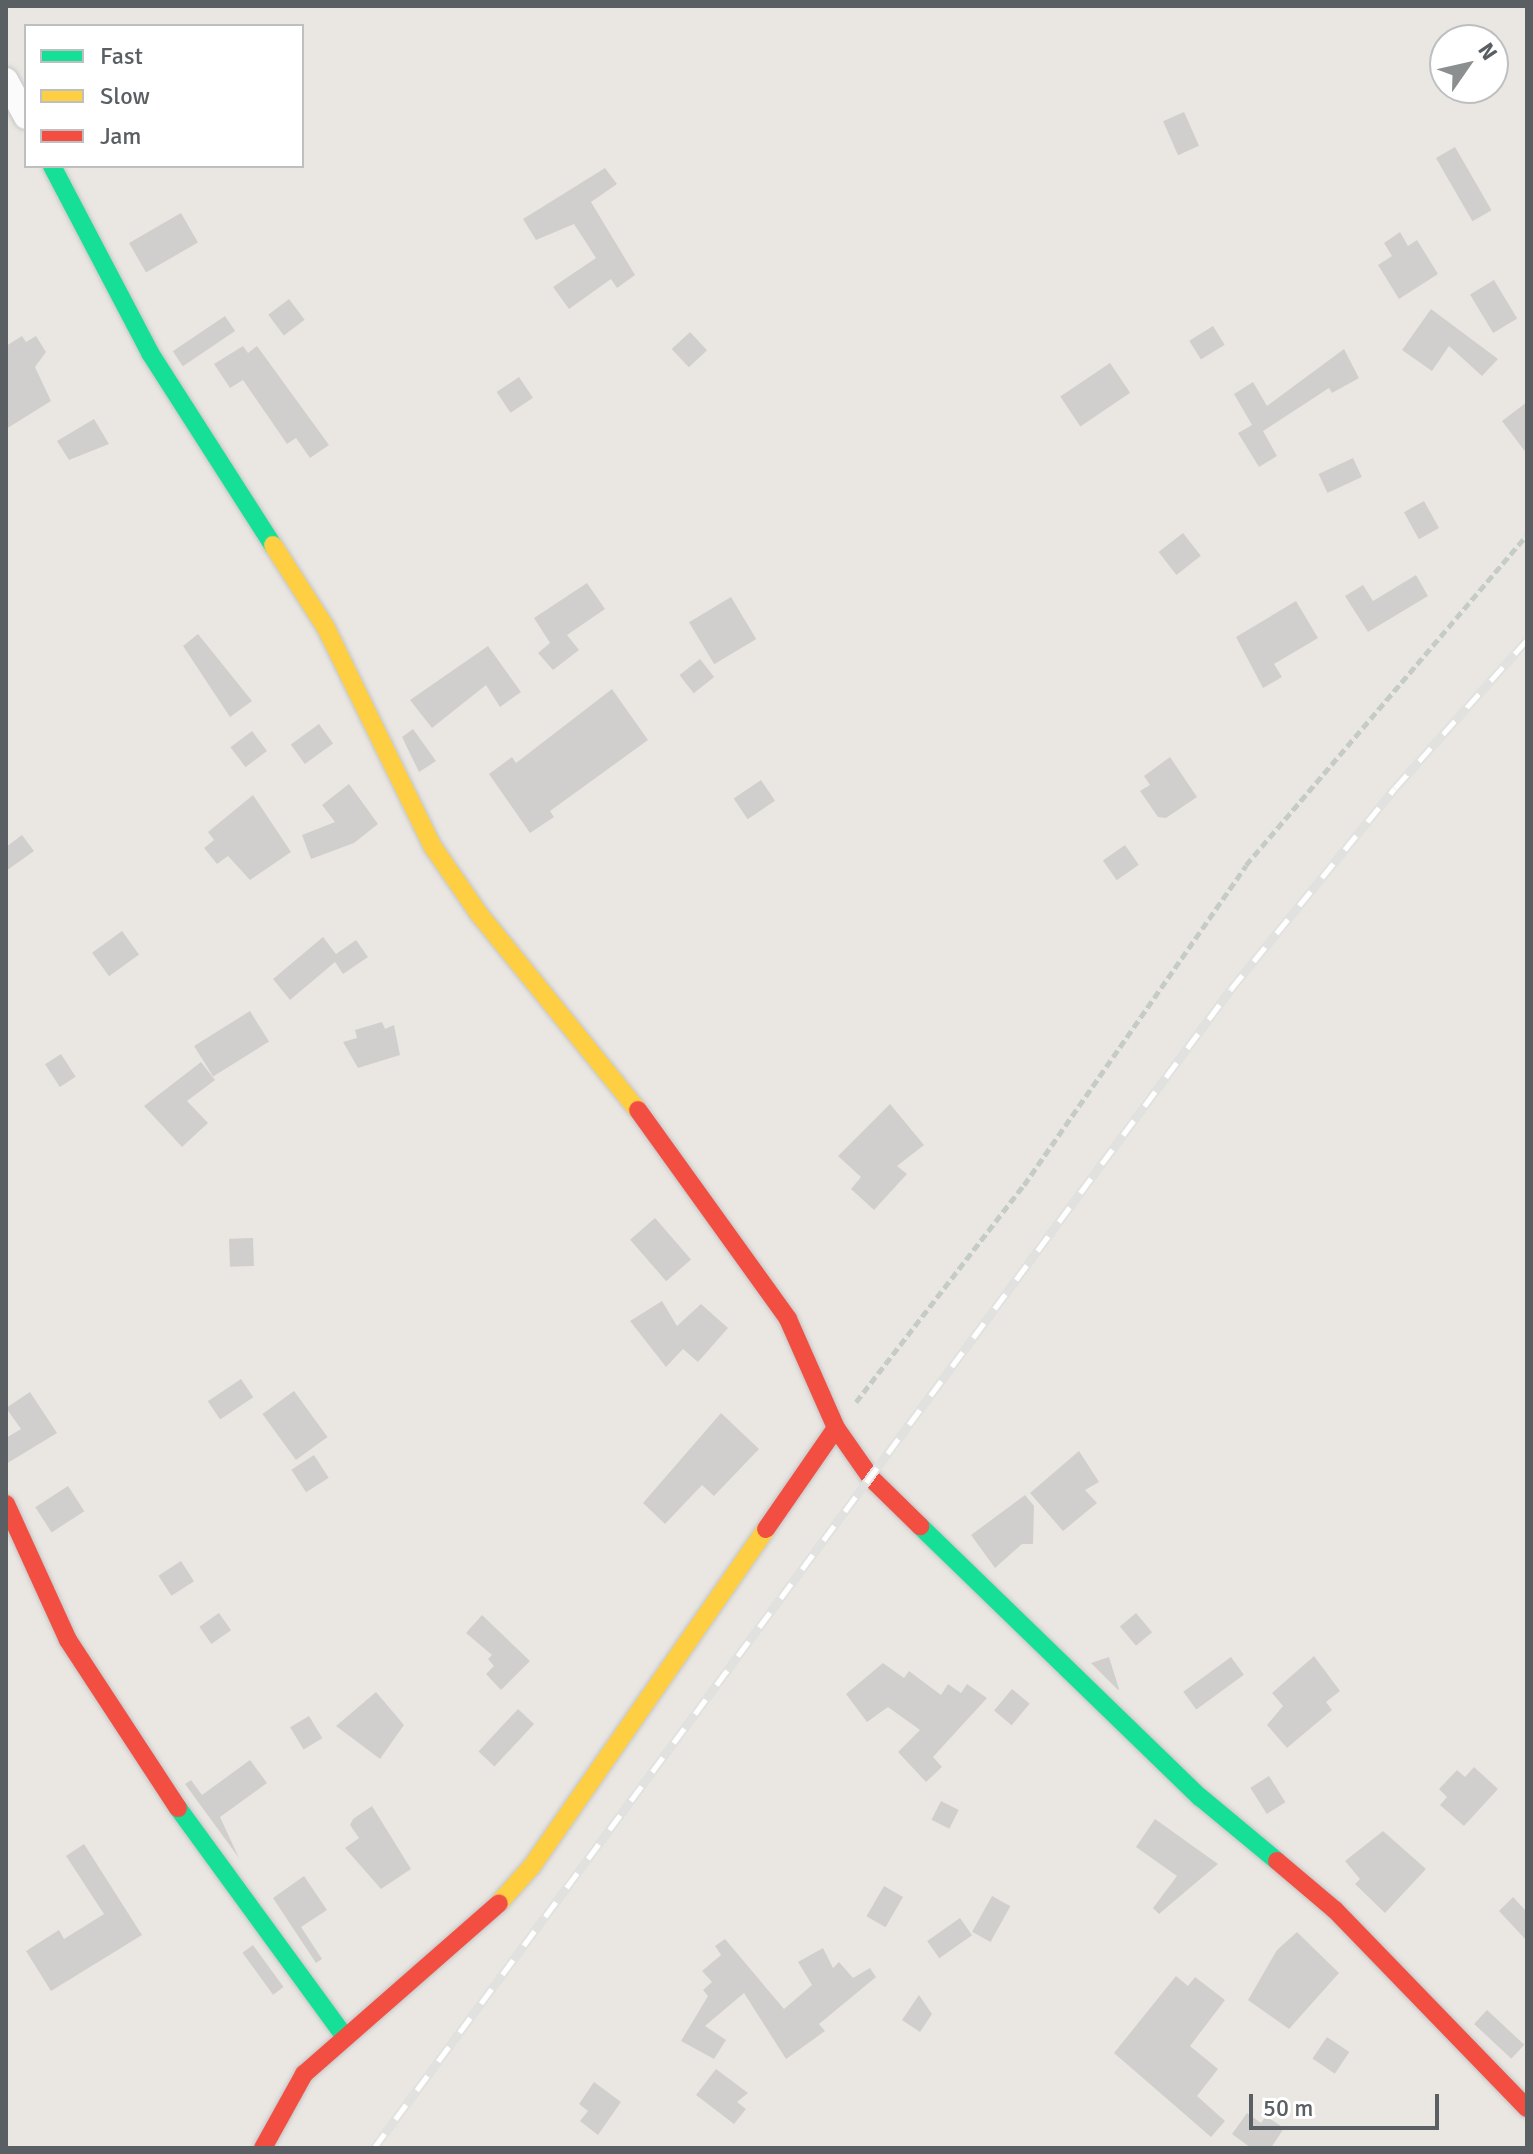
<!DOCTYPE html>
<style>
body{margin:0}
#map{position:relative;width:1533px;height:2154px;overflow:hidden;background:#eae7e3;font-family:Signika,sans-serif}
div>[style]{position:absolute}
[style*='--x']{left:calc(var(--x)*1px);top:calc(var(--y)*1px);width:calc(var(--w)*1px);rotate:calc(var(--a)*1deg)}
.building>*{inset:0;background:#d1cfcd;transform-origin:0 0}
.path>*{height:5px;margin-top:-2.5px;transform-origin:0;background:repeating-linear-gradient(90deg,#c5ccc6 0 8px,transparent 0 12px)}
.roads{filter:drop-shadow(0 0 2px #c5c5c4) drop-shadow(0 0 2px #c5c5c4)}
.street>*{height:24px;margin:-12px;padding:0 12px;transform-origin:12px;border-radius:12px;background:#fcfbfb}
.fast>*{height:18px;margin:-9px;padding:0 9px;transform-origin:9px;border-radius:9px;background:#16e098}
.slow>*{height:18px;margin:-9px;padding:0 9px;transform-origin:9px;border-radius:9px;background:#ffcf43}
.jam>*{height:18px;margin:-9px;padding:0 9px;transform-origin:9px;border-radius:9px;background:#f24e42}
.rail>*{height:9px;margin-top:-4.5px;transform-origin:0;background:repeating-linear-gradient(90deg,#fff 0 18px,#e1e1e0 0 36px);box-sizing:border-box;border-block:2px solid #e1e1e0}
span{translate:-50% -50%;white-space:nowrap;text-align:center;line-height:1.15;-webkit-text-stroke:6px #fff;paint-order:stroke}
.frame{position:absolute;inset:0;border:8px solid #595f62;pointer-events:none}
.legend{position:absolute;left:24px;top:24px;width:280px;height:144px;box-sizing:border-box;background:#fff;border:2px solid #bdbfc0;margin:0;padding:10px 14px;list-style:none;font-size:24px;color:#595f62}
.legend li{display:flex;align-items:center;gap:16px;height:40px}
.legend b{width:40px;border:2px solid #bdbfc0}
.north{position:absolute;left:1429px;top:24px;width:80px;height:80px;box-sizing:border-box;background:#fff;border:2px solid #bdbfc0;border-radius:50%;rotate:56deg;font-size:22px;font-weight:700;line-height:32px;text-align:center;color:#595f62}
.north::after{content:'';display:block;margin:auto;width:28px;height:36px;background:#8c8f8f;clip-path:polygon(50% 0,100% 100%,50% 72%,0 100%)}
.scale{position:absolute;left:1249px;top:2094px;width:190px;height:36px;box-sizing:border-box;border:4px solid #595f62;border-top:0;padding-left:10px;font-size:24px;line-height:28px;white-space:nowrap;color:#595f62;-webkit-text-stroke:6px #fff;paint-order:stroke}
</style>
<div id="map">
<div class="building">
<i style="left:1184px;top:112px;width:37px;height:23px;rotate:66deg"></i>
<i style="left:1455px;top:147px;width:73px;height:22px;rotate:60deg"></i>
<i style="clip-path:polygon(605px 168px,617px 184px,591px 202px,635px 275px,617px 288px,611px 279px,569px 309px,553px 287px,596px 258px,574px 224px,536px 240px,523px 219px)"></i>
<i style="left:181px;top:213px;width:34px;height:60px;rotate:60deg"></i>
<i style="clip-path:polygon(1400px 232px,1408px 246px,1417px 240px,1438px 274px,1399px 299px,1378px 265px,1392px 256px,1384px 243px)"></i>
<i style="left:1494px;top:280px;width:45px;height:28px;rotate:59deg"></i>
<i style="left:289px;top:299px;width:26px;height:26px;rotate:53deg"></i>
<i style="clip-path:polygon(1431px 309px,1498px 359px,1482px 376px,1449px 346px,1432px 371px,1402px 350px)"></i>
<i style="left:225px;top:316px;width:18px;height:63px;rotate:56deg"></i>
<i style="left:1213px;top:326px;width:22px;height:28px;rotate:58deg"></i>
<i style="left:690px;top:332px;width:25px;height:25px;rotate:47deg"></i>
<i style="clip-path:polygon(22px 336px,26px 342px,36px 336px,46px 352px,35px 367px,51px 401px,6px 429px,6px 346px)"></i>
<i style="clip-path:polygon(243px 346px,248px 353px,257px 346px,329px 445px,310px 458px,296px 438px,287px 444px,243px 380px,230px 388px,214px 364px)"></i>
<i style="clip-path:polygon(1344px 349px,1359px 378px,1332px 393px,1329px 388px,1263px 431px,1277px 456px,1259px 467px,1238px 433px,1252px 425px,1234px 394px,1253px 382px,1267px 406px)"></i>
<i style="left:1110px;top:363px;width:36px;height:60px;rotate:56deg"></i>
<i style="left:519px;top:377px;width:25px;height:27px;rotate:56deg"></i>
<i style="clip-path:polygon(1527px 402px,1527px 454px,1502px 421px)"></i>
<i style="clip-path:polygon(94px 419px,109px 444px,69px 460px,57px 441px)"></i>
<i style="left:1353px;top:458px;width:21px;height:38px;rotate:65deg"></i>
<i style="left:1424px;top:501px;width:31px;height:23px;rotate:61deg"></i>
<i style="left:1183px;top:533px;width:29px;height:31px;rotate:52deg"></i>
<i style="clip-path:polygon(1416px 575px,1428px 596px,1368px 632px,1345px 596px,1363px 585px,1373px 601px)"></i>
<i style="clip-path:polygon(587px 583px,605px 609px,567px 635px,579px 650px,553px 670px,538px 653px,550px 643px,534px 618px)"></i>
<i style="left:731px;top:597px;width:49px;height:49px;rotate:59deg"></i>
<i style="clip-path:polygon(1296px 601px,1318px 638px,1274px 664px,1282px 677px,1263px 688px,1236px 637px)"></i>
<i style="clip-path:polygon(198px 634px,252px 701px,230px 717px,183px 646px)"></i>
<i style="clip-path:polygon(488px 646px,521px 692px,500px 707px,486px 685px,432px 728px,410px 700px)"></i>
<i style="left:700px;top:659px;width:23px;height:26px;rotate:52deg"></i>
<i style="clip-path:polygon(612px 689px,648px 740px,550px 811px,554px 817px,530px 833px,489px 774px,512px 757px,516px 763px)"></i>
<i style="left:319px;top:724px;width:24px;height:35px;rotate:54deg"></i>
<i style="clip-path:polygon(413px 729px,436px 761px,419px 772px,402px 737px)"></i>
<i style="left:252px;top:731px;width:25px;height:27px;rotate:53deg"></i>
<i style="clip-path:polygon(1170px 757px,1197px 797px,1166px 818px,1158px 817px,1140px 791px,1150px 785px,1144px 776px)"></i>
<i style="left:761px;top:780px;width:25px;height:33px;rotate:56deg"></i>
<i style="clip-path:polygon(349px 784px,378px 824px,354px 843px,311px 859px,302px 835px,335px 822px,322px 805px)"></i>
<i style="clip-path:polygon(253px 795px,291px 852px,250px 880px,228px 856px,217px 864px,204px 848px,214px 840px,208px 832px)"></i>
<i style="clip-path:polygon(22px 835px,34px 851px,6px 871px,6px 847px)"></i>
<i style="left:1125px;top:845px;width:24px;height:27px;rotate:55deg"></i>
<i style="left:122px;top:931px;width:29px;height:37px;rotate:54deg"></i>
<i style="clip-path:polygon(323px 937px,336px 954px,356px 940px,368px 957px,343px 974px,335px 962px,290px 1000px,273px 979px)"></i>
<i style="left:250px;top:1011px;width:36px;height:66px;rotate:58deg"></i>
<i style="clip-path:polygon(382px 1022px,385px 1029px,394px 1025px,400px 1055px,358px 1068px,343px 1042px,357px 1038px,355px 1030px)"></i>
<i style="left:61px;top:1054px;width:27px;height:19px;rotate:57deg"></i>
<i style="clip-path:polygon(201px 1062px,215px 1080px,187px 1101px,208px 1123px,182px 1147px,144px 1106px)"></i>
<i style="clip-path:polygon(890px 1104px,924px 1145px,897px 1166px,907px 1174px,874px 1210px,851px 1189px,861px 1177px,838px 1156px)"></i>
<i style="left:655px;top:1218px;width:55px;height:33px;rotate:49deg"></i>
<i style="left:253px;top:1238px;width:28px;height:24px;rotate:88deg"></i>
<i style="clip-path:polygon(662px 1301px,677px 1326px,701px 1304px,728px 1328px,698px 1362px,683px 1349px,666px 1367px,630px 1321px)"></i>
<i style="left:241px;top:1379px;width:22px;height:40px;rotate:56deg"></i>
<i style="left:294px;top:1391px;width:57px;height:39px;rotate:54deg"></i>
<i style="clip-path:polygon(30px 1392px,57px 1433px,6px 1464px,6px 1438px,21px 1429px,6px 1408px)"></i>
<i style="clip-path:polygon(721px 1413px,759px 1449px,714px 1496px,702px 1485px,665px 1524px,643px 1503px)"></i>
<i style="clip-path:polygon(1079px 1451px,1099px 1482px,1085px 1490px,1097px 1503px,1063px 1531px,1030px 1493px)"></i>
<i style="left:314px;top:1455px;width:27px;height:27px;rotate:57deg"></i>
<i style="left:68px;top:1486px;width:30px;height:39px;rotate:57deg"></i>
<i style="clip-path:polygon(1025px 1495px,1034px 1506px,1033px 1544px,1022px 1544px,995px 1568px,971px 1535px)"></i>
<i style="left:181px;top:1561px;width:24px;height:27px;rotate:57deg"></i>
<i style="left:219px;top:1613px;width:21px;height:24px;rotate:55deg"></i>
<i style="left:1136px;top:1613px;width:25px;height:21px;rotate:50deg"></i>
<i style="clip-path:polygon(482px 1615px,530px 1661px,501px 1690px,486px 1674px,494px 1666px,488px 1659px,492px 1655px,466px 1633px)"></i>
<i style="clip-path:polygon(1314px 1656px,1340px 1691px,1326px 1702px,1332px 1710px,1287px 1748px,1267px 1725px,1283px 1706px,1272px 1693px)"></i>
<i style="clip-path:polygon(1109px 1657px,1119px 1689px,1118px 1690px,1091px 1663px)"></i>
<i style="left:1231px;top:1657px;width:22px;height:59px;rotate:54deg"></i>
<i style="clip-path:polygon(883px 1663px,904px 1678px,909px 1671px,941px 1695px,948px 1684px,961px 1693px,967px 1684px,987px 1698px,933px 1757px,942px 1767px,926px 1782px,898px 1752px,920px 1730px,888px 1707px,867px 1722px,846px 1694px)"></i>
<i style="left:1012px;top:1689px;width:23px;height:28px;rotate:40deg"></i>
<i style="clip-path:polygon(376px 1692px,404px 1725px,380px 1759px,336px 1726px)"></i>
<i style="left:518px;top:1709px;width:22px;height:58px;rotate:43deg"></i>
<i style="left:309px;top:1716px;width:26px;height:22px;rotate:59deg"></i>
<i style="clip-path:polygon(250px 1760px,267px 1783px,220px 1817px,239px 1858px,185px 1784px,191px 1780px,202px 1795px)"></i>
<i style="clip-path:polygon(1474px 1767px,1498px 1789px,1464px 1826px,1440px 1805px,1447px 1797px,1439px 1789px,1457px 1770px,1465px 1777px)"></i>
<i style="left:1269px;top:1776px;width:31px;height:22px;rotate:58deg"></i>
<i style="left:941px;top:1801px;width:20px;height:21px;rotate:27deg"></i>
<i style="clip-path:polygon(372px 1806px,411px 1869px,381px 1889px,345px 1848px,359px 1838px,350px 1825px,353px 1819px)"></i>
<i style="clip-path:polygon(1155px 1819px,1218px 1864px,1159px 1914px,1153px 1908px,1177px 1876px,1136px 1847px)"></i>
<i style="clip-path:polygon(1383px 1831px,1426px 1869px,1385px 1913px,1355px 1884px,1360px 1879px,1345px 1861px)"></i>
<i style="clip-path:polygon(84px 1844px,142px 1935px,51px 1991px,26px 1951px,59px 1930px,64px 1939px,104px 1914px,66px 1856px)"></i>
<i style="clip-path:polygon(304px 1876px,327px 1910px,301px 1927px,322px 1959px,316px 1963px,273px 1898px)"></i>
<i style="left:884px;top:1886px;width:22px;height:35px;rotate:30deg"></i>
<i style="left:992px;top:1896px;width:21px;height:41px;rotate:29deg"></i>
<i style="clip-path:polygon(1513px 1897px,1527px 1912px,1527px 1941px,1499px 1911px)"></i>
<i style="left:960px;top:1918px;width:21px;height:40px;rotate:55deg"></i>
<i style="clip-path:polygon(1297px 1932px,1339px 1973px,1289px 2029px,1248px 2000px,1277px 1950px)"></i>
<i style="clip-path:polygon(725px 1939px,784px 2009px,812px 1985px,798px 1962px,823px 1948px,833px 1968px,839px 1962px,853px 1978px,870px 1968px,876px 1977px,819px 2024px,825px 2031px,786px 2059px,744px 1993px,705px 2026px,726px 2040px,714px 2059px,681px 2041px,708px 1996px,703px 1990px,712px 1982px,702px 1971px,721px 1955px,715px 1946px)"></i>
<i style="left:253px;top:1945px;width:52px;height:13px;rotate:54deg"></i>
<i style="clip-path:polygon(1176px 1976px,1188px 1986px,1195px 1977px,1225px 2000px,1190px 2046px,1218px 2069px,1197px 2096px,1225px 2121px,1211px 2137px,1114px 2053px)"></i>
<i style="clip-path:polygon(919px 1995px,932px 2014px,920px 2032px,902px 2020px)"></i>
<i style="left:1487px;top:2010px;width:51px;height:19px;rotate:43deg"></i>
<i style="left:1327px;top:2037px;width:27px;height:26px;rotate:34deg"></i>
<i style="clip-path:polygon(716px 2069px,748px 2093px,737px 2102px,746px 2109px,734px 2124px,696px 2095px)"></i>
<i style="clip-path:polygon(594px 2082px,621px 2102px,598px 2135px,580px 2121px,588px 2111px,579px 2104px)"></i>
<i style="clip-path:polygon(1247px 2113px,1261px 2123px,1266px 2116px,1284px 2128px,1271px 2148px,1251px 2148px,1232px 2134px)"></i>
</div>
<div class="path">
<i style="--x:856;--y:1402;--w:274;--a:-52.3"></i>
<i style="--x:1024;--y:1185;--w:389;--a:-55.2"></i>
<i style="--x:1246;--y:865;--w:433;--a:-49.6"></i>
</div>
<div class="roads">
<div class="street">
<i style="--x:6;--y:80;--w:42;--a:61.6"></i>
</div>
<div class="fast">
<i style="--x:52;--y:166;--w:211;--a:62.3"></i>
<i style="--x:150;--y:353;--w:228;--a:57.4"></i>
<i style="--x:920;--y:1526;--w:390;--a:44.1"></i>
<i style="--x:1200;--y:1797;--w:100;--a:39.7"></i>
<i style="--x:178;--y:1808;--w:282;--a:53.9"></i>
</div>
<div class="slow">
<i style="--x:273;--y:545;--w:98;--a:57.4"></i>
<i style="--x:326;--y:628;--w:244;--a:64"></i>
<i style="--x:433;--y:847;--w:81;--a:55.5"></i>
<i style="--x:479;--y:914;--w:252;--a:51"></i>
<i style="--x:499;--y:1903;--w:50;--a:-48.3"></i>
<i style="--x:532;--y:1866;--w:410;--a:-55.2"></i>
</div>
<div class="jam">
<i style="--x:638;--y:1110;--w:257;--a:54.3"></i>
<i style="--x:788;--y:1319;--w:119;--a:66.2"></i>
<i style="--x:836;--y:1428;--w:61;--a:55"></i>
<i style="--x:871;--y:1478;--w:69;--a:44.4"></i>
<i style="--x:6;--y:1504;--w:149;--a:65.5"></i>
<i style="--x:68;--y:1640;--w:201;--a:56.8"></i>
<i style="--x:766;--y:1529;--w:123;--a:-55.3"></i>
<i style="--x:1277;--y:1861;--w:76;--a:40.2"></i>
<i style="--x:1335;--y:1910;--w:276;--a:45.9"></i>
<i style="--x:263;--y:2148;--w:85;--a:-61"></i>
<i style="--x:304;--y:2074;--w:259;--a:-41.2"></i>
</div>
</div>
<div class="rail">
<i style="--x:374;--y:2148;--w:1441;--a:-53.52"></i>
<i style="--x:1231;--y:989;--w:259;--a:-50.8"></i>
<i style="--x:1395;--y:788;--w:198;--a:-48.3"></i>
</div>
<div class="frame"></div>
<ul class="legend">
<li><b style="height:10px;background:#16e098"></b>Fast</li>
<li><b style="height:10px;background:#ffcf43"></b>Slow</li>
<li><b style="height:10px;background:#f24e42"></b>Jam</li>
</ul>
<div class="north">N</div>
<div class="scale">50 m</div>
</div>
